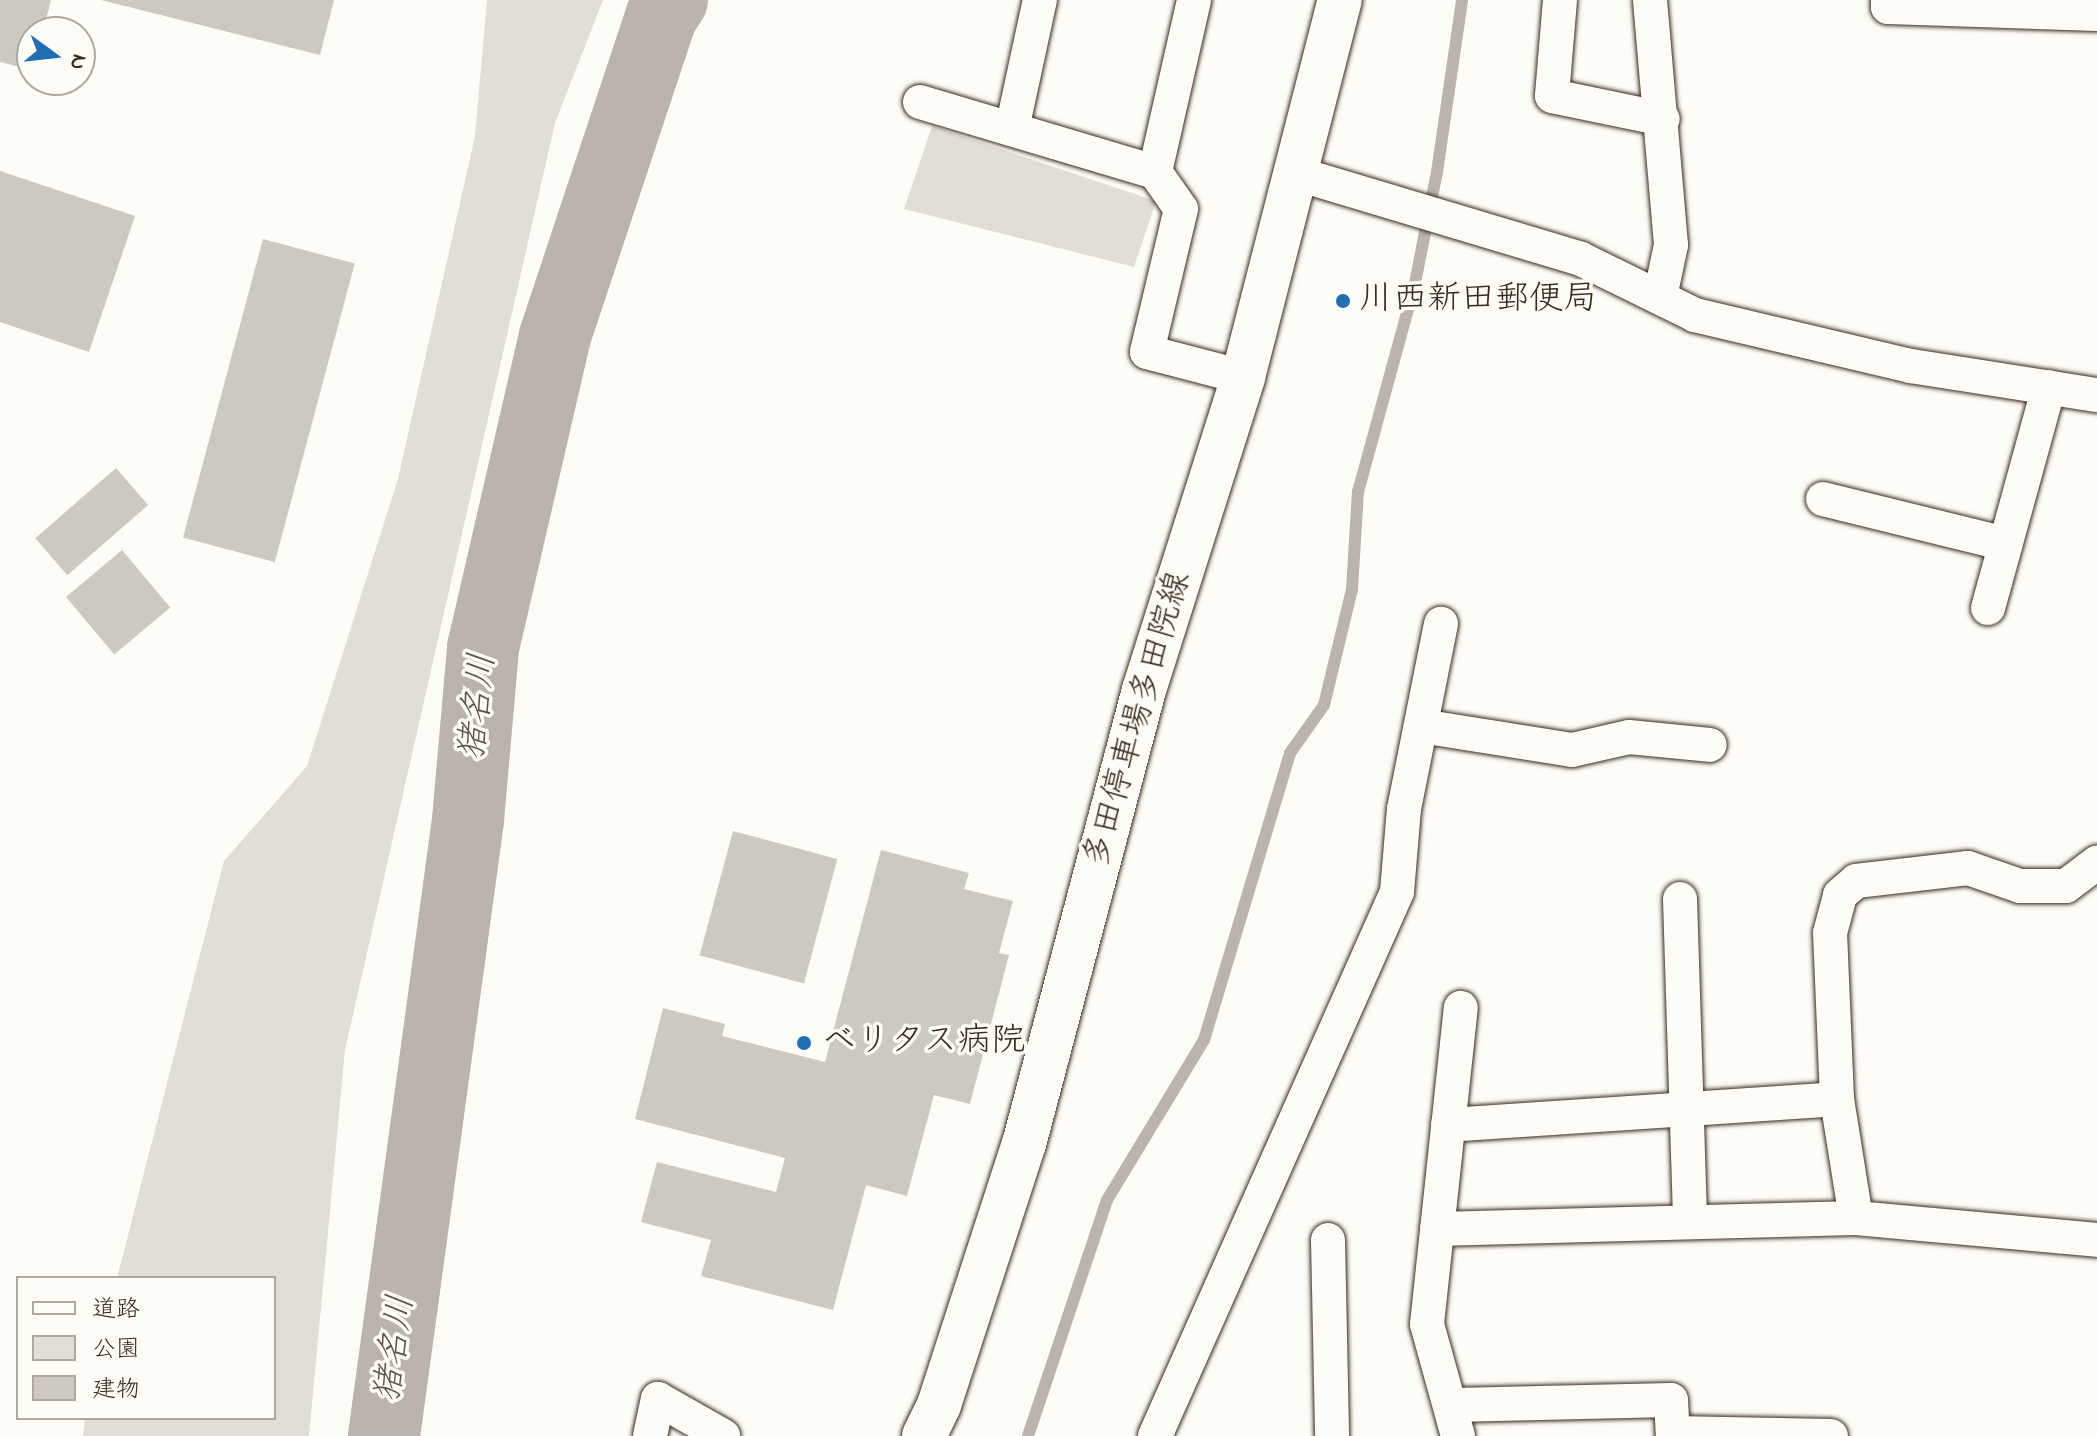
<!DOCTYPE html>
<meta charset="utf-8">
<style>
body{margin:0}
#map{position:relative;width:2097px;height:1436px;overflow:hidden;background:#fdfcf7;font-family:"Indie Flower","Klee One",sans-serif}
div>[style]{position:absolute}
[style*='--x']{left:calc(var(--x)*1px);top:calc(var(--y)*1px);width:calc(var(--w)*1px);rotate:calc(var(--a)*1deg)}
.green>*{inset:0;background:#e1ded7}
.stream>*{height:12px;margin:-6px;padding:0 6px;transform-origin:6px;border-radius:6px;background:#bbb4ad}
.river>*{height:72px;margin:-36px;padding:0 36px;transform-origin:36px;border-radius:36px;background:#bbb4ad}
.building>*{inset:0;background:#cdc8c2;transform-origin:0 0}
.roads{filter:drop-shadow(0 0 2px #3b2a1e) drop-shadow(0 0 2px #3b2a1e)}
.street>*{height:34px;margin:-17px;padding:0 17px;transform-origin:17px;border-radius:17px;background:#fdfcf7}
.secondary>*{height:44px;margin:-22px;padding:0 22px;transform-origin:22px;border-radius:22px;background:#fdfcf7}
.dots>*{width:22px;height:22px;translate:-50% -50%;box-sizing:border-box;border:4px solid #fdfcf7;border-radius:50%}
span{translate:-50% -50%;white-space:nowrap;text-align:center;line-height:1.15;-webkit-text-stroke:7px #fdfcf7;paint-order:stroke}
.poi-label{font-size:34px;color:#3b2a1e}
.left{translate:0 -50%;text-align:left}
.street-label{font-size:34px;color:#3b2a1e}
.water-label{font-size:36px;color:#615349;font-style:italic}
.legend{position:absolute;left:16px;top:1276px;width:260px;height:144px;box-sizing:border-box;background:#fdfcf7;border:2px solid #afa8a0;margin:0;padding:10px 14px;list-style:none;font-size:24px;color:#3b2a1e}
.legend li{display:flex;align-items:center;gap:16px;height:40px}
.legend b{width:40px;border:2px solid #afa8a0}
.north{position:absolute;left:16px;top:16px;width:80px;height:80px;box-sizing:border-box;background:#fdfcf7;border:2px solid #afa8a0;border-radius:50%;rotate:105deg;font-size:22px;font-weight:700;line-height:32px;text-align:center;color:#3b2a1e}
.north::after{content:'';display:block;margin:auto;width:28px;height:36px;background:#1f6fb2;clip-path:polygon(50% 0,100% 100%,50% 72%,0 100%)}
</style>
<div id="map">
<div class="green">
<i style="clip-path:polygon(487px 0,603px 0,555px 123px,345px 1050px,309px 1436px,83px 1436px,85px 1418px,274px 1418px,274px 1278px,117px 1278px,224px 861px,307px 766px,398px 479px,475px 136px)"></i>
<i style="clip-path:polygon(932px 126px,1156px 201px,1134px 267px,904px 209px)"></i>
</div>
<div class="stream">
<i style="--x:1028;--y:1436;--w:249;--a:-71.5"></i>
<i style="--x:1107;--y:1200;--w:187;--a:-58.8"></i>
<i style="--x:1204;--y:1040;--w:300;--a:-73.3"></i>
<i style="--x:1290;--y:753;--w:59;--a:-54.7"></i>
<i style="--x:1324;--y:705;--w:119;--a:-76.4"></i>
<i style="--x:1352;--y:589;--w:97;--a:-86.5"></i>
<i style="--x:1358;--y:492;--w:217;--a:-74.7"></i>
<i style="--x:1415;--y:283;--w:113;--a:-78.8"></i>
<i style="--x:1437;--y:172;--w:174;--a:-81.7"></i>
</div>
<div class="river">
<i style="--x:384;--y:1436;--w:622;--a:-82.23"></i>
<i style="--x:468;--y:820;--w:173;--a:-85"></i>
<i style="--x:483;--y:648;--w:320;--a:-77"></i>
<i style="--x:555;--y:336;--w:336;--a:-71.6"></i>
<i style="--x:661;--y:17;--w:20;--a:-57"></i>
</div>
<div class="building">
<i style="clip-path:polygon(0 0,51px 0,43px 32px,32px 32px,32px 70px,0 62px)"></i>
<i style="clip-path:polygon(101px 0,334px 0,320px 55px)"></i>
<i style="clip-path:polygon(0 171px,135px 216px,89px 352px,0 322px)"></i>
<i style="left:263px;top:239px;width:95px;height:309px;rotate:15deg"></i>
<i style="left:116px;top:468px;width:49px;height:107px;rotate:49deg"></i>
<i style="left:122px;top:550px;width:75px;height:73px;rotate:50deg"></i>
<i style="left:733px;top:831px;width:108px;height:129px;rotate:15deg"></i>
<i style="clip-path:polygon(881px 850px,969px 873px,964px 889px,1013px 901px,999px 953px,1009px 955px,970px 1104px,934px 1095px,907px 1196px,866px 1185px,833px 1310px,701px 1276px,711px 1240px,641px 1222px,657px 1162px,776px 1192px,785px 1158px,635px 1119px,663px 1008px,725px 1024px,722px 1036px,825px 1062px)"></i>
</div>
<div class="roads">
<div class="street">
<i style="--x:1560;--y:0;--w:96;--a:94.8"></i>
<i style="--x:1552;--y:96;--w:113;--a:11.7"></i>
<i style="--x:1650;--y:0;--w:246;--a:85.1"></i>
<i style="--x:1671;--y:245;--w:53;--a:101.9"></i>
<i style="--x:1888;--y:0;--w:7;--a:90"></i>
<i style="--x:1888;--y:7;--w:209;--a:1.9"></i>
<i style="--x:920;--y:102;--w:245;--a:16.6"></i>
<i style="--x:1155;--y:172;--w:45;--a:54.9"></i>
<i style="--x:1181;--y:209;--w:147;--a:103.4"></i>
<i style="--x:1147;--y:352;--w:99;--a:14.6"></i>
<i style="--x:1012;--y:129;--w:132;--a:-77.8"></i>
<i style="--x:1155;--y:172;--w:176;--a:-77.2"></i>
<i style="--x:1298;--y:174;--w:295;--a:16.7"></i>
<i style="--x:1581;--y:259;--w:127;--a:26.2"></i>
<i style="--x:1695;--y:315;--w:222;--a:13.3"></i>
<i style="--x:1911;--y:366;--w:188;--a:8.9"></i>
<i style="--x:1823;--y:499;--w:188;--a:13.8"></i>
<i style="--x:1988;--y:608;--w:229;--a:-74.6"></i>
<i style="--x:1421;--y:726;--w:153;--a:9"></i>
<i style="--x:1572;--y:750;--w:58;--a:-12.8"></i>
<i style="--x:1629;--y:737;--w:81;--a:5.6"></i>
<i style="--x:1680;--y:899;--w:323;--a:88.2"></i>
<i style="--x:1448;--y:1125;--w:390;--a:-3.8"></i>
<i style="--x:1856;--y:1218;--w:121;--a:-99.1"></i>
<i style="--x:1837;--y:1099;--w:166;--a:-92.4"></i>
<i style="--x:1830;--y:933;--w:39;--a:-75"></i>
<i style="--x:1840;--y:895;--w:21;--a:-41"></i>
<i style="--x:1856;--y:881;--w:113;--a:-6.6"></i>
<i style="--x:1968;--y:868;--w:55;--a:19.1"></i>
<i style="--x:2020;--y:886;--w:46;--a:0"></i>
<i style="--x:2066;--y:886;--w:39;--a:-37"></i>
<i style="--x:1437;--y:1229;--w:419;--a:-1.5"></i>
<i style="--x:1856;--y:1218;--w:242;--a:5.2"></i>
<i style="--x:1328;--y:1240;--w:196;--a:88.8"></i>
<i style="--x:1453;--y:1405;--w:218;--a:-1.3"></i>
<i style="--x:1671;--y:1400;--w:36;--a:87"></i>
<i style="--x:1673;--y:1433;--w:158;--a:1.1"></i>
<i style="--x:650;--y:1436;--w:38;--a:-78"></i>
<i style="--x:658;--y:1399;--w:75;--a:29.6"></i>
<i style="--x:1155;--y:1436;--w:595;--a:-66.02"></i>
<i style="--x:1397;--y:892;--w:83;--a:-85.2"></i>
<i style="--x:1404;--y:809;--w:189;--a:-78.7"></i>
<i style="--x:1458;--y:1436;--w:116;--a:-105.5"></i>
<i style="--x:1427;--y:1324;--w:318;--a:-83.9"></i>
</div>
<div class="secondary">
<i style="--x:924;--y:1436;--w:34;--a:-64"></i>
<i style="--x:939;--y:1405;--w:274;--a:-72"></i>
<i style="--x:1024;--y:1144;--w:470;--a:-75.2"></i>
<i style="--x:1144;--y:690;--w:328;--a:-72.4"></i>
<i style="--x:1243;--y:377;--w:389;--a:-75.6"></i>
</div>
</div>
<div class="dots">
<i style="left:1343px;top:301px;background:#1f6fb2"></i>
<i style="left:804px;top:1043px;background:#1f6fb2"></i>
</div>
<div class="poi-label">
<span class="left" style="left:1359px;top:301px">川西新田郵便局</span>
<span class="left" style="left:822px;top:1043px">ベリタス病院</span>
</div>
<div class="street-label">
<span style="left:1139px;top:720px;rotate:-74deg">多田停車場多田院線</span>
</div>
<div class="water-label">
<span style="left:479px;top:707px;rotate:-84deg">猪名川</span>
<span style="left:396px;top:1349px;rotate:-82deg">猪名川</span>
</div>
<ul class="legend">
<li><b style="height:10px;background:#fdfcf7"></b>道路</li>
<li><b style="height:22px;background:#e1ded7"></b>公園</li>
<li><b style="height:22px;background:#cdc8c2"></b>建物</li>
</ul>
<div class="north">N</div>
</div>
